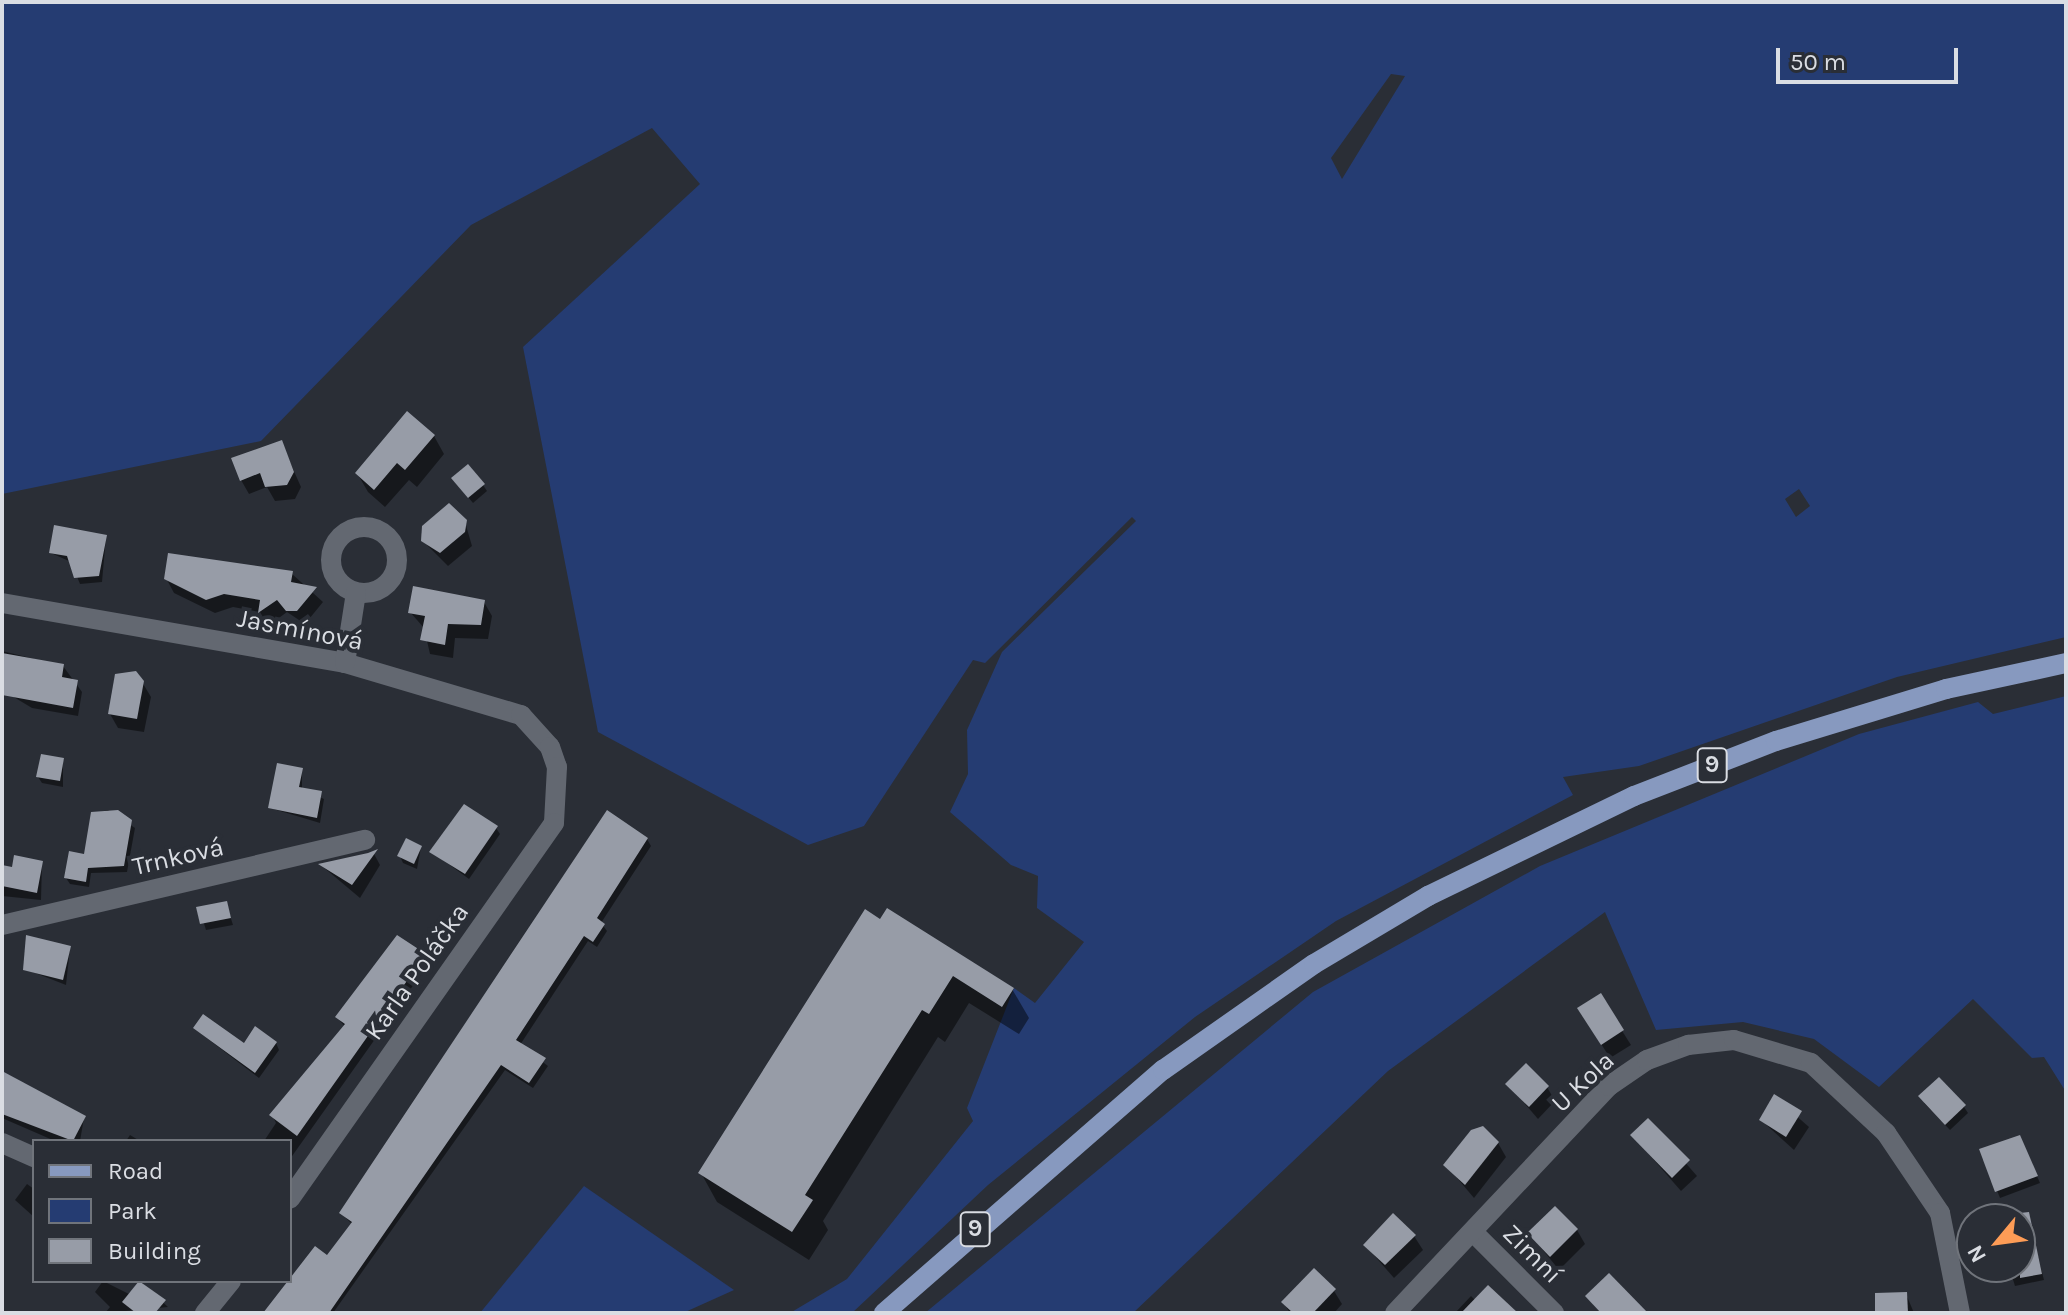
<!DOCTYPE html>
<html>
<head>
<meta charset="utf-8">
<style>
  body { margin:0 }
  #map { position:relative; width:2068px; height:1315px; overflow:hidden; background:#2a2e36; font-family:Karla,sans-serif }
  div>[style] { position:absolute }
  .green>* { inset:0; background:#253c72 }
  .shadow>* { inset:0; background:#0007 }
  .building>* { inset:0; background:#979ca7 }
  .minor>* { height:20px; margin:-10px; padding:0 10px; transform-origin:10px; border-radius:10px; background:#636871 }
  .minor>.ring { margin:-10px; padding:0; box-sizing:content-box; background:none; border:20px solid #636871; border-radius:50% }
  .primary>* { height:20px; margin:-10px; padding:0 10px; transform-origin:10px; border-radius:10px; background:#8799bf }
  span { translate:-50% -50%; white-space:nowrap; text-align:center; line-height:1.15; -webkit-text-stroke:8px #2a2e36; paint-order:stroke }
  .shield-label span { padding:2px 6px; background:#2a2e36; border:2px solid; border-radius:6px; -webkit-text-stroke-width:0 }
  .shield-label { font-size:24px; color:#dadde3; font-weight:700 }
  .street-label { font-size:26px; color:#dadde3 }
  .frame { position:absolute; inset:0; border:4px solid #dadde3; pointer-events:none }
  .legend { position:absolute; left:32px; top:1139px; width:260px; height:144px; box-sizing:border-box; background:#2a2e36; border:2px solid #70747b; margin:0; padding:10px 14px; list-style:none; font-size:24px; color:#dadde3 }
  .legend li { display:flex; align-items:center; gap:16px; height:40px }
  .legend b { width:40px; border:2px solid #70747b }
  .north { position:absolute; left:1956px; top:1203px; width:80px; height:80px; box-sizing:border-box; background:#2a2e36; border:2px solid #70747b; border-radius:50%; rotate:241deg; font-size:22px; font-weight:700; line-height:32px; text-align:center; color:#dadde3 }
  .north::after { content:''; display:block; margin:auto; width:28px; height:36px; background:#fd9c56; clip-path:polygon(50% 0,100% 100%,50% 72%,0 100%) }
  .scale { position:absolute; left:1776px; top:48px; width:182px; height:36px; box-sizing:border-box; border:4px solid #dadde3; border-top:0; padding-left:10px; font-size:24px; line-height:28px; white-space:nowrap; color:#dadde3; -webkit-text-stroke:6px #2a2e36; paint-order:stroke }
</style>
</head>
<body>
<div id="map">
  <div class="green">
    <i style="clip-path:polygon(evenodd,2px 2px,2066px 2px,2066px 637px,1897px 677px,1639px 766px,1563px 777px,1573px 795px,1336px 921px,1195px 1017px,988px 1185px,852px 1313px,790px 1313px,847px 1279px,973px 1121px,967px 1108px,1014px 988px,1035px 1003px,1084px 942px,1037px 908px,1038px 876px,1011px 865px,950px 812px,968px 774px,967px 730px,1002px 652px,1136px 521px,1132px 517px,985px 663px,973px 660px,864px 826px,808px 845px,598px 732px,523px 347px,700px 184px,652px 128px,471px 225px,261px 441px,2px 494px,2px 2px,1391px 74px,1405px 76px,1342px 179px,1331px 158px,1391px 74px,2px 2px,1799px 489px,1810px 506px,1796px 517px,1785px 499px,1799px 489px)"></i>
    <i style="clip-path:polygon(2066px 696px,2066px 1092px,2044px 1057px,2032px 1058px,1973px 999px,1879px 1087px,1814px 1039px,1743px 1022px,1656px 1030px,1605px 912px,1388px 1071px,1133px 1313px,925px 1313px,1313px 992px,1540px 866px,1859px 734px,1978px 702px,1993px 714px)"></i>
    <i style="clip-path:polygon(584px 1186px,734px 1290px,683px 1313px,480px 1313px)"></i>
  </div>
  <div class="shadow">
    <i style="clip-path:polygon(434px 436px,444px 454px,417px 487px,409px 480px,385px 507px,368px 492px,357px 473px)"></i>
    <i style="clip-path:polygon(281px 442px,301px 487px,295px 499px,275px 501px,267px 487px,249px 494px,241px 480px)"></i>
    <i style="clip-path:polygon(458px 485px,483px 485px,487px 491px,473px 503px)"></i>
    <i style="clip-path:polygon(465px 522px,472px 546px,448px 566px,423px 541px)"></i>
    <i style="clip-path:polygon(106px 537px,102px 582px,80px 584px,71px 562px,51px 553px)"></i>
    <i style="clip-path:polygon(291px 573px,323px 602px,305px 624px,287px 612px,268px 626px,260px 612px,233px 607px,215px 613px,174px 593px,166px 578px)"></i>
    <i style="clip-path:polygon(484px 602px,492px 616px,488px 639px,455px 638px,453px 658px,430px 654px,424px 628px,410px 612px)"></i>
    <i style="clip-path:polygon(2px 651px,63px 666px,82px 692px,78px 716px,32px 708px,2px 690px)"></i>
    <i style="clip-path:polygon(142px 682px,151px 697px,144px 732px,118px 728px,110px 714px)"></i>
    <i style="clip-path:polygon(63px 760px,63px 787px,42px 783px,38px 777px)"></i>
    <i style="clip-path:polygon(302px 770px,302px 789px,324px 799px,320px 823px,270px 808px)"></i>
    <i style="clip-path:polygon(108px 810px,135px 828px,127px 872px,91px 873px,89px 887px,70px 884px,66px 878px,85px 856px,93px 814px)"></i>
    <i style="clip-path:polygon(496px 828px,500px 834px,469px 879px,432px 852px)"></i>
    <i style="clip-path:polygon(647px 839px,651px 846px,601px 923px,607px 931px,597px 947px,588px 941px,520px 1045px,548px 1066px,533px 1088px,505px 1070px,333px 1313px,265px 1313px,327px 1258px,353px 1225px,341px 1213px)"></i>
    <i style="clip-path:polygon(421px 847px,417px 869px,403px 863px,400px 856px)"></i>
    <i style="clip-path:polygon(373px 852px,380px 865px,360px 898px,322px 866px)"></i>
    <i style="clip-path:polygon(42px 863px,41px 900px,2px 896px,2px 872px)"></i>
    <i style="clip-path:polygon(226px 903px,233px 925px,206px 930px,199px 908px)"></i>
    <i style="clip-path:polygon(866px 912px,1012px 989px,1029px 1018px,1019px 1034px,969px 1003px,945px 1042px,938px 1037px,823px 1221px,828px 1230px,809px 1260px,717px 1202px,701px 1173px)"></i>
    <i style="clip-path:polygon(70px 948px,66px 985px,25px 969px)"></i>
    <i style="clip-path:polygon(424px 956px,429px 963px,290px 1159px,290px 1141px,264px 1141px,276px 1123px,272px 1115px,345px 1027px,337px 1017px)"></i>
    <i style="clip-path:polygon(1600px 996px,1631px 1045px,1610px 1058px,1588px 1023px)"></i>
    <i style="clip-path:polygon(195px 1029px,244px 1045px,276px 1043px,279px 1050px,259px 1078px)"></i>
    <i style="clip-path:polygon(2px 1073px,84px 1118px,80px 1141px,55px 1141px,2px 1118px)"></i>
    <i style="clip-path:polygon(1508px 1084px,1547px 1087px,1555px 1101px,1538px 1119px)"></i>
    <i style="clip-path:polygon(1775px 1097px,1809px 1127px,1794px 1150px,1761px 1120px)"></i>
    <i style="clip-path:polygon(1924px 1103px,1964px 1107px,1968px 1113px,1950px 1130px)"></i>
    <i style="clip-path:polygon(1648px 1120px,1697px 1176px,1681px 1191px,1633px 1136px)"></i>
    <i style="clip-path:polygon(130px 1135px,140px 1141px,126px 1141px)"></i>
    <i style="clip-path:polygon(1498px 1143px,1506px 1157px,1474px 1198px,1446px 1165px)"></i>
    <i style="clip-path:polygon(2023px 1144px,2040px 1183px,2000px 1198px,1981px 1150px)"></i>
    <i style="clip-path:polygon(27px 1184px,34px 1189px,34px 1217px,15px 1200px)"></i>
    <i style="clip-path:polygon(2029px 1220px,2044px 1280px,2015px 1286px,2009px 1267px,2020px 1267px,2020px 1222px)"></i>
    <i style="clip-path:polygon(1577px 1230px,1585px 1244px,1559px 1270px,1530px 1234px)"></i>
    <i style="clip-path:polygon(1414px 1236px,1423px 1250px,1394px 1278px,1365px 1245px)"></i>
    <i style="clip-path:polygon(103px 1281px,131px 1295px,141px 1282px,168px 1307px,105px 1313px,110px 1307px,95px 1292px)"></i>
    <i style="clip-path:polygon(1334px 1291px,1342px 1304px,1334px 1313px,1290px 1313px,1283px 1302px)"></i>
    <i style="clip-path:polygon(1906px 1294px,1914px 1313px,1877px 1313px)"></i>
    <i style="clip-path:polygon(1471px 1296px,1476px 1301px,1514px 1313px,1455px 1313px)"></i>
  </div>
  <div class="building">
    <i style="clip-path:polygon(407px 411px,435px 435px,405px 470px,397px 463px,374px 490px,355px 473px)"></i>
    <i style="clip-path:polygon(282px 440px,294px 472px,287px 485px,265px 487px,260px 473px,240px 481px,231px 458px)"></i>
    <i style="clip-path:polygon(468px 464px,485px 484px,468px 498px,451px 478px)"></i>
    <i style="clip-path:polygon(449px 503px,467px 520px,465px 532px,440px 553px,421px 541px,422px 526px)"></i>
    <i style="clip-path:polygon(54px 525px,107px 535px,99px 576px,74px 578px,67px 556px,49px 553px)"></i>
    <i style="clip-path:polygon(168px 553px,293px 571px,291px 582px,317px 587px,297px 611px,286px 611px,277px 600px,258px 613px,260px 600px,224px 594px,206px 600px,164px 579px)"></i>
    <i style="clip-path:polygon(413px 586px,485px 600px,481px 625px,448px 624px,445px 645px,420px 640px,425px 616px,408px 613px)"></i>
    <i style="clip-path:polygon(2px 653px,64px 664px,62px 677px,78px 680px,73px 708px,2px 695px)"></i>
    <i style="clip-path:polygon(136px 671px,144px 681px,137px 719px,108px 714px,115px 674px)"></i>
    <i style="clip-path:polygon(41px 754px,64px 758px,60px 781px,36px 777px)"></i>
    <i style="clip-path:polygon(277px 763px,303px 768px,299px 787px,322px 791px,317px 818px,268px 808px)"></i>
    <i style="clip-path:polygon(464px 804px,498px 826px,465px 874px,429px 852px)"></i>
    <i style="clip-path:polygon(118px 810px,132px 820px,124px 866px,88px 868px,86px 882px,64px 878px,69px 851px,84px 854px,91px 812px)"></i>
    <i style="clip-path:polygon(607px 810px,648px 838px,597px 918px,605px 924px,593px 942px,584px 936px,516px 1040px,546px 1058px,529px 1083px,501px 1065px,329px 1313px,263px 1313px,315px 1246px,327px 1255px,352px 1222px,339px 1213px)"></i>
    <i style="clip-path:polygon(406px 838px,422px 846px,414px 864px,397px 856px)"></i>
    <i style="clip-path:polygon(378px 849px,352px 885px,318px 864px,368px 853px)"></i>
    <i style="clip-path:polygon(14px 855px,43px 861px,37px 893px,2px 886px,2px 865px,12px 867px)"></i>
    <i style="clip-path:polygon(227px 901px,231px 918px,200px 924px,196px 907px)"></i>
    <i style="clip-path:polygon(887px 908px,1014px 988px,1002px 1007px,953px 976px,929px 1014px,922px 1010px,805px 1195px,813px 1200px,792px 1232px,698px 1173px,865px 909px,880px 919px)"></i>
    <i style="clip-path:polygon(26px 935px,71px 946px,63px 980px,23px 970px)"></i>
    <i style="clip-path:polygon(397px 935px,426px 954px,297px 1136px,269px 1115px,345px 1024px,335px 1017px)"></i>
    <i style="clip-path:polygon(1601px 993px,1624px 1030px,1601px 1045px,1577px 1008px)"></i>
    <i style="clip-path:polygon(203px 1014px,244px 1043px,255px 1026px,277px 1042px,255px 1073px,193px 1028px)"></i>
    <i style="clip-path:polygon(1526px 1063px,1549px 1086px,1529px 1107px,1505px 1084px)"></i>
    <i style="clip-path:polygon(2px 1071px,86px 1116px,73px 1141px,2px 1114px)"></i>
    <i style="clip-path:polygon(1939px 1077px,1966px 1105px,1945px 1125px,1918px 1096px)"></i>
    <i style="clip-path:polygon(1774px 1094px,1802px 1111px,1786px 1137px,1759px 1120px)"></i>
    <i style="clip-path:polygon(1648px 1118px,1690px 1160px,1672px 1178px,1630px 1135px)"></i>
    <i style="clip-path:polygon(1483px 1126px,1499px 1142px,1465px 1185px,1443px 1165px,1471px 1130px)"></i>
    <i style="clip-path:polygon(2020px 1135px,2038px 1176px,1995px 1192px,1979px 1149px)"></i>
    <i style="clip-path:polygon(1555px 1206px,1578px 1229px,1550px 1257px,1527px 1233px)"></i>
    <i style="clip-path:polygon(2029px 1212px,2042px 1274px,2020px 1278px,2020px 1213px)"></i>
    <i style="clip-path:polygon(1393px 1213px,1416px 1235px,1385px 1265px,1363px 1245px)"></i>
    <i style="clip-path:polygon(1314px 1268px,1336px 1289px,1313px 1313px,1293px 1313px,1281px 1302px)"></i>
    <i style="clip-path:polygon(1609px 1273px,1648px 1313px,1601px 1313px,1585px 1296px)"></i>
    <i style="clip-path:polygon(139px 1281px,166px 1300px,155px 1313px,136px 1313px,122px 1302px)"></i>
    <i style="clip-path:polygon(1488px 1285px,1518px 1313px,1461px 1313px)"></i>
    <i style="clip-path:polygon(1907px 1292px,1908px 1313px,1875px 1313px,1875px 1293px)"></i>
  </div>
  <div class="minor">
    <i class="ring" style="left:331px;top:527px;width:46px;height:46px"></i>
    <i style="left:2px;top:603px;width:348px;rotate:9.9deg"></i>
    <i style="left:345px;top:663px;width:184px;rotate:16.5deg"></i>
    <i style="left:521px;top:715px;width:43px;rotate:47.8deg"></i>
    <i style="left:550px;top:747px;width:21px;rotate:71deg"></i>
    <i style="left:557px;top:767px;width:56px;rotate:93.1deg"></i>
    <i style="left:554px;top:823px;width:459px;rotate:125.1deg"></i>
    <i style="left:345px;top:663px;width:71px;rotate:-81.1deg"></i>
    <i style="left:2px;top:925px;width:373px;rotate:-13.2deg"></i>
    <i style="left:2px;top:1143px;width:35px;rotate:24deg"></i>
    <i style="left:1473px;top:1232px;width:115px;rotate:45deg"></i>
    <i style="left:205px;top:1313px;width:41px;rotate:-50.9deg"></i>
    <i style="left:1395px;top:1313px;width:312px;rotate:-46.7deg"></i>
    <i style="left:1609px;top:1086px;width:46px;rotate:-34.4deg"></i>
    <i style="left:1647px;top:1060px;width:44px;rotate:-20.1deg"></i>
    <i style="left:1688px;top:1045px;width:46px;rotate:-6.2deg"></i>
    <i style="left:1734px;top:1040px;width:80px;rotate:16.6deg"></i>
    <i style="left:1811px;top:1063px;width:103px;rotate:43deg"></i>
    <i style="left:1886px;top:1133px;width:97px;rotate:56deg"></i>
    <i style="left:1940px;top:1213px;width:102px;rotate:78.7deg"></i>
  </div>
  <div class="primary">
    <i style="left:884px;top:1313px;width:370px;rotate:-41.1deg"></i>
    <i style="left:1163px;top:1070px;width:184px;rotate:-35.1deg"></i>
    <i style="left:1314px;top:964px;width:133px;rotate:-30.8deg"></i>
    <i style="left:1428px;top:896px;width:229px;rotate:-25.9deg"></i>
    <i style="left:1634px;top:796px;width:152px;rotate:-21.2deg"></i>
    <i style="left:1776px;top:741px;width:178px;rotate:-17deg"></i>
    <i style="left:1946px;top:689px;width:123px;rotate:-12.2deg"></i>
  </div>
  <div class="shield-label">
    <span style="left:1712px;top:765px">9</span>
    <span style="left:975px;top:1229px">9</span>
  </div>
  <div class="street-label">
    <span style="left:300px;top:630px;rotate:11deg">Jasmínová</span>
    <span style="left:178px;top:857px;rotate:-13deg">Trnková</span>
    <span style="left:417px;top:972px;rotate:-55deg">Karla Poláčka</span>
    <span style="left:1583px;top:1082px;rotate:-43deg">U Kola</span>
    <span style="left:1532px;top:1254px;rotate:45deg">Zimní</span>
  </div>
  <div class="frame"></div>
  <ul class="legend">
  <li><b style="height:10px;background:#8799bf"></b>Road</li>
  <li><b style="height:22px;background:#253c72"></b>Park</li>
  <li><b style="height:22px;background:#979ca7"></b>Building</li>
  </ul>
  <div class="north">N</div>
  <div class="scale">50 m</div>
</div>
</body>
</html>
